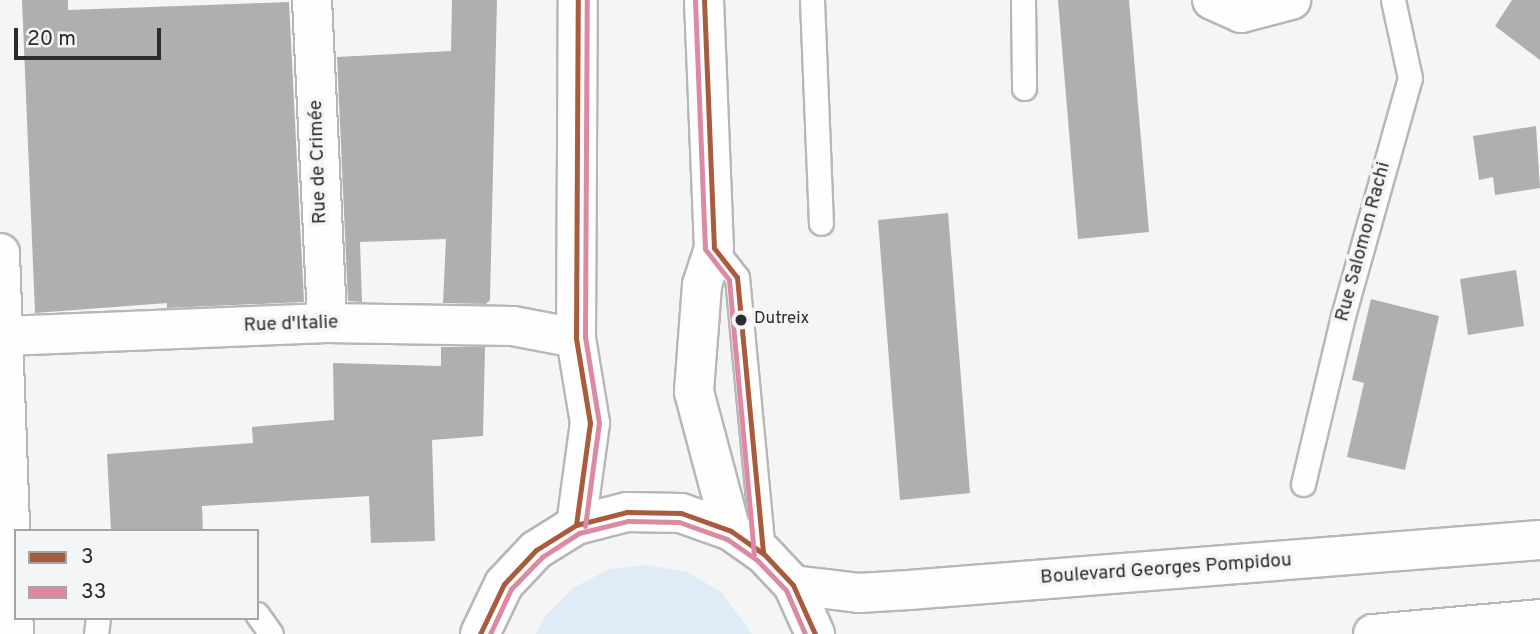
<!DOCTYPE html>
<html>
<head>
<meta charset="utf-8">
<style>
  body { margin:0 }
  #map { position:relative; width:1540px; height:634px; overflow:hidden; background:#f5f5f6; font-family:Overpass,sans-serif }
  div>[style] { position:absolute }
  .green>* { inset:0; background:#e0ebf8 }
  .building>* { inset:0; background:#afafb0 }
  .roads { filter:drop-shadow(2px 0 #b7b7b8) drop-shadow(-2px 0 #b7b7b8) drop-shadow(0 2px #b7b7b8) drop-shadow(0 -2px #b7b7b8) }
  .lane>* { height:23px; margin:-11.5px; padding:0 11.5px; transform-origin:11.5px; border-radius:11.5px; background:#fefefe }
  .street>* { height:38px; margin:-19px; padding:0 19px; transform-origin:19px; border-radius:19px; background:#fefefe }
  .secondary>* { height:38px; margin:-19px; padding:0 19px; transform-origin:19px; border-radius:19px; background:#fefefe }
  .primary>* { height:38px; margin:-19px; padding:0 19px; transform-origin:19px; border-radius:19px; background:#fefefe }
  .bus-1>* { height:5px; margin:-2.5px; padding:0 2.5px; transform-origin:2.5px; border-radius:2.5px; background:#a95b3e }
  .bus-2>* { height:5px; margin:-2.5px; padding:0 2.5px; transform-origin:2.5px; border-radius:2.5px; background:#dc8aa1 }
  .dots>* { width:19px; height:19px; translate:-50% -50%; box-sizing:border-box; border:4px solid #f4f5f7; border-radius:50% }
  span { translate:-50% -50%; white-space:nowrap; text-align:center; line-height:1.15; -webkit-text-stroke:7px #f4f5f7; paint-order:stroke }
  .bus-label { font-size:17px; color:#2c2c2d }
  .left { translate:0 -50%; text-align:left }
  .street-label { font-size:19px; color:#2c2c2d }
  .legend { position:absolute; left:14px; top:529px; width:245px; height:91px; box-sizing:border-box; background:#f4f5f7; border:2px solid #a4a5a6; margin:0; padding:9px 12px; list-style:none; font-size:21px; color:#2c2c2d }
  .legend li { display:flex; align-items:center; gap:14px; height:35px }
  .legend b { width:35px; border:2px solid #a4a5a6 }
  .scale { position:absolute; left:14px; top:28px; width:147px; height:32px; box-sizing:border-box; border:4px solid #2c2c2d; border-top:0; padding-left:9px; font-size:21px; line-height:24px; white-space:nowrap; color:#2c2c2d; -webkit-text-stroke:5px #f4f5f7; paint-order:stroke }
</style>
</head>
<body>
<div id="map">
  <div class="green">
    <i style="clip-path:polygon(648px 565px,687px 572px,721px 592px,752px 634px,536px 634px,545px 616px,573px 588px,609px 569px)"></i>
  </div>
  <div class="building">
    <i style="clip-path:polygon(22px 0,68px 0,68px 10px,289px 2px,304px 302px,167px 308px,167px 303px,35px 313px)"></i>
    <i style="clip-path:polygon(452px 0,497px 0,490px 300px,486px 304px,443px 303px,446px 239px,360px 242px,362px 302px,348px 301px,337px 57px,451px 51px)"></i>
    <i style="clip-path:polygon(1058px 0,1129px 0,1149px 232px,1078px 239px)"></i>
    <i style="clip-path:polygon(1512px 0,1540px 0,1540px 60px,1495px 26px)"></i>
    <i style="clip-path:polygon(1536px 126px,1540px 188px,1495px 195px,1493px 177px,1479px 180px,1473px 136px)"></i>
    <i style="clip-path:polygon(948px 213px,970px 493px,900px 500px,878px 220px)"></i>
    <i style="clip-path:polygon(1516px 270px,1524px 326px,1468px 335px,1460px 279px)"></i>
    <i style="clip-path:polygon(1371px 299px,1439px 316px,1405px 470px,1347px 457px,1364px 383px,1352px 380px)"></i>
    <i style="clip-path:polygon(441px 347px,485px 347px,483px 436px,432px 440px,435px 541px,371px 543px,369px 496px,202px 506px,203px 531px,111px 531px,107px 454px,253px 443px,252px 427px,334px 420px,333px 363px,441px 366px)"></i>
  </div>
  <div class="roads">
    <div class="lane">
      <i style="left:812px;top:0;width:223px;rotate:87.7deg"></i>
      <i style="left:1023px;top:0;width:88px;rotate:89.3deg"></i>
      <i style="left:714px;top:248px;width:37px;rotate:52deg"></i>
      <i style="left:737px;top:277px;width:277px;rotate:84.6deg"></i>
      <i style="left:1303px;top:484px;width:173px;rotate:-76.6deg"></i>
      <i style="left:1343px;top:316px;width:247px;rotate:-74.3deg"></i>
      <i style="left:1410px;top:78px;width:80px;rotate:-102.3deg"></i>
      <i style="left:257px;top:614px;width:24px;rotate:55deg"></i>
      <i style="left:96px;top:634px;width:16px;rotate:-83deg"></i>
    </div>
    <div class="street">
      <i style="left:312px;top:0;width:323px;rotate:87.3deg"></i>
      <i style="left:1212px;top:0;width:32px;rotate:24deg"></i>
      <i style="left:1241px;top:13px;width:52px;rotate:-14.6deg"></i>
      <i style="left:0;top:253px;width:381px;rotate:87.9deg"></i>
      <i style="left:5px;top:336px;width:322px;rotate:-2.3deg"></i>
      <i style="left:327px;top:323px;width:186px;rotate:0.9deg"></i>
      <i style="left:513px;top:326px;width:64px;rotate:10.8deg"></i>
    </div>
    <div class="secondary">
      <i style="left:704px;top:0;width:248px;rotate:87.7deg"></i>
      <i style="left:714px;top:248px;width:39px;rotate:108deg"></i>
      <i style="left:702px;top:285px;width:107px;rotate:94.3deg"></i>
      <i style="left:694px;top:392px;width:144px;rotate:75.1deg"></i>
      <i style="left:576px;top:525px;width:103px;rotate:-82.2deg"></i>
      <i style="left:590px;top:423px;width:86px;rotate:-99.4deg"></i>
      <i style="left:576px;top:338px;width:338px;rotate:-89.7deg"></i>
    </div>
    <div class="primary">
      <i style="left:793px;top:585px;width:66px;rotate:6.9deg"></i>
      <i style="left:859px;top:593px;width:50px;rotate:-3.4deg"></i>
      <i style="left:909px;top:590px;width:633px;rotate:-4.53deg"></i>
      <i style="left:480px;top:634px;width:55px;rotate:-64.4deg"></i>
      <i style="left:504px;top:584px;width:47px;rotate:-46.7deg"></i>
      <i style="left:536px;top:550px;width:47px;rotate:-32deg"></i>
      <i style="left:576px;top:525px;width:53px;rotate:-14.3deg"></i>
      <i style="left:627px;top:512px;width:54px;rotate:1.1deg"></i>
      <i style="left:681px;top:513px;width:53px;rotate:19.8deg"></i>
      <i style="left:731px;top:531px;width:39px;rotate:35deg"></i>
      <i style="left:763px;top:553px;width:44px;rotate:46.8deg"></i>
      <i style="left:793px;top:585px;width:54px;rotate:65.8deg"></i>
      <i style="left:1373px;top:634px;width:168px;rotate:-5.1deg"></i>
    </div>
  </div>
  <div class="bus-1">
    <i style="left:704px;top:0;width:248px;rotate:87.7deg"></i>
    <i style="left:714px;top:248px;width:37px;rotate:52deg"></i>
    <i style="left:737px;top:277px;width:277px;rotate:84.6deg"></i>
    <i style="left:576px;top:525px;width:103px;rotate:-82.2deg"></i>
    <i style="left:590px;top:423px;width:86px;rotate:-99.4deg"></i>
    <i style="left:576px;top:338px;width:338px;rotate:-89.7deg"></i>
    <i style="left:480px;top:634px;width:55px;rotate:-64.4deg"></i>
    <i style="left:504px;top:584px;width:47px;rotate:-46.7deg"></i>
    <i style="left:536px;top:550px;width:47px;rotate:-32deg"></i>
    <i style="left:576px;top:525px;width:53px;rotate:-14.3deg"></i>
    <i style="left:627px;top:512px;width:54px;rotate:1.1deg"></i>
    <i style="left:681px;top:513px;width:53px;rotate:19.8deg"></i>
    <i style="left:731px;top:531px;width:39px;rotate:35deg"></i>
    <i style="left:763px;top:553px;width:44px;rotate:46.8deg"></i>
    <i style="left:793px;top:585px;width:54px;rotate:65.8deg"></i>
  </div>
  <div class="bus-2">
    <i style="left:695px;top:0;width:249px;rotate:87.7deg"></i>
    <i style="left:705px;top:249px;width:39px;rotate:52deg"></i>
    <i style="left:729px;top:280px;width:275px;rotate:84.8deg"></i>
    <i style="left:585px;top:526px;width:104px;rotate:-82.3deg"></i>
    <i style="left:599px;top:423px;width:87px;rotate:-99.2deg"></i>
    <i style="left:585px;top:337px;width:337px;rotate:-89.7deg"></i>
    <i style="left:490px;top:634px;width:50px;rotate:-65deg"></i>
    <i style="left:511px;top:589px;width:45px;rotate:-45.9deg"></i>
    <i style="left:542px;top:557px;width:44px;rotate:-33deg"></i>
    <i style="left:579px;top:533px;width:50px;rotate:-13.8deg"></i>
    <i style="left:628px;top:521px;width:51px;rotate:1.1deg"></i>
    <i style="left:679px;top:522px;width:51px;rotate:19.5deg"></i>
    <i style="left:727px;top:539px;width:37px;rotate:35deg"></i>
    <i style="left:757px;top:560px;width:42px;rotate:46deg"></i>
    <i style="left:786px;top:590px;width:48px;rotate:66.6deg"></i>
  </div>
  <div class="dots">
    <i style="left:741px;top:320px;background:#2c2c2d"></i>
  </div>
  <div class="bus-label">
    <span class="left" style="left:754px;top:320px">Dutreix</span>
  </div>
  <div class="street-label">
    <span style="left:319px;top:162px;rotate:-92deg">Rue de Crimée</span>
    <span style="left:1364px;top:242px;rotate:-75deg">Rue Salomon Rachi</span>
    <span style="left:291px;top:325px;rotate:-2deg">Rue d'Italie</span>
    <span style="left:1166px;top:570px;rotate:-4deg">Boulevard Georges Pompidou</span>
  </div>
  <ul class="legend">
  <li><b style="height:9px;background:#a95b3e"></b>3</li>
  <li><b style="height:9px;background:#dc8aa1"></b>33</li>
  </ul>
  <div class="scale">20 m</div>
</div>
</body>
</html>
